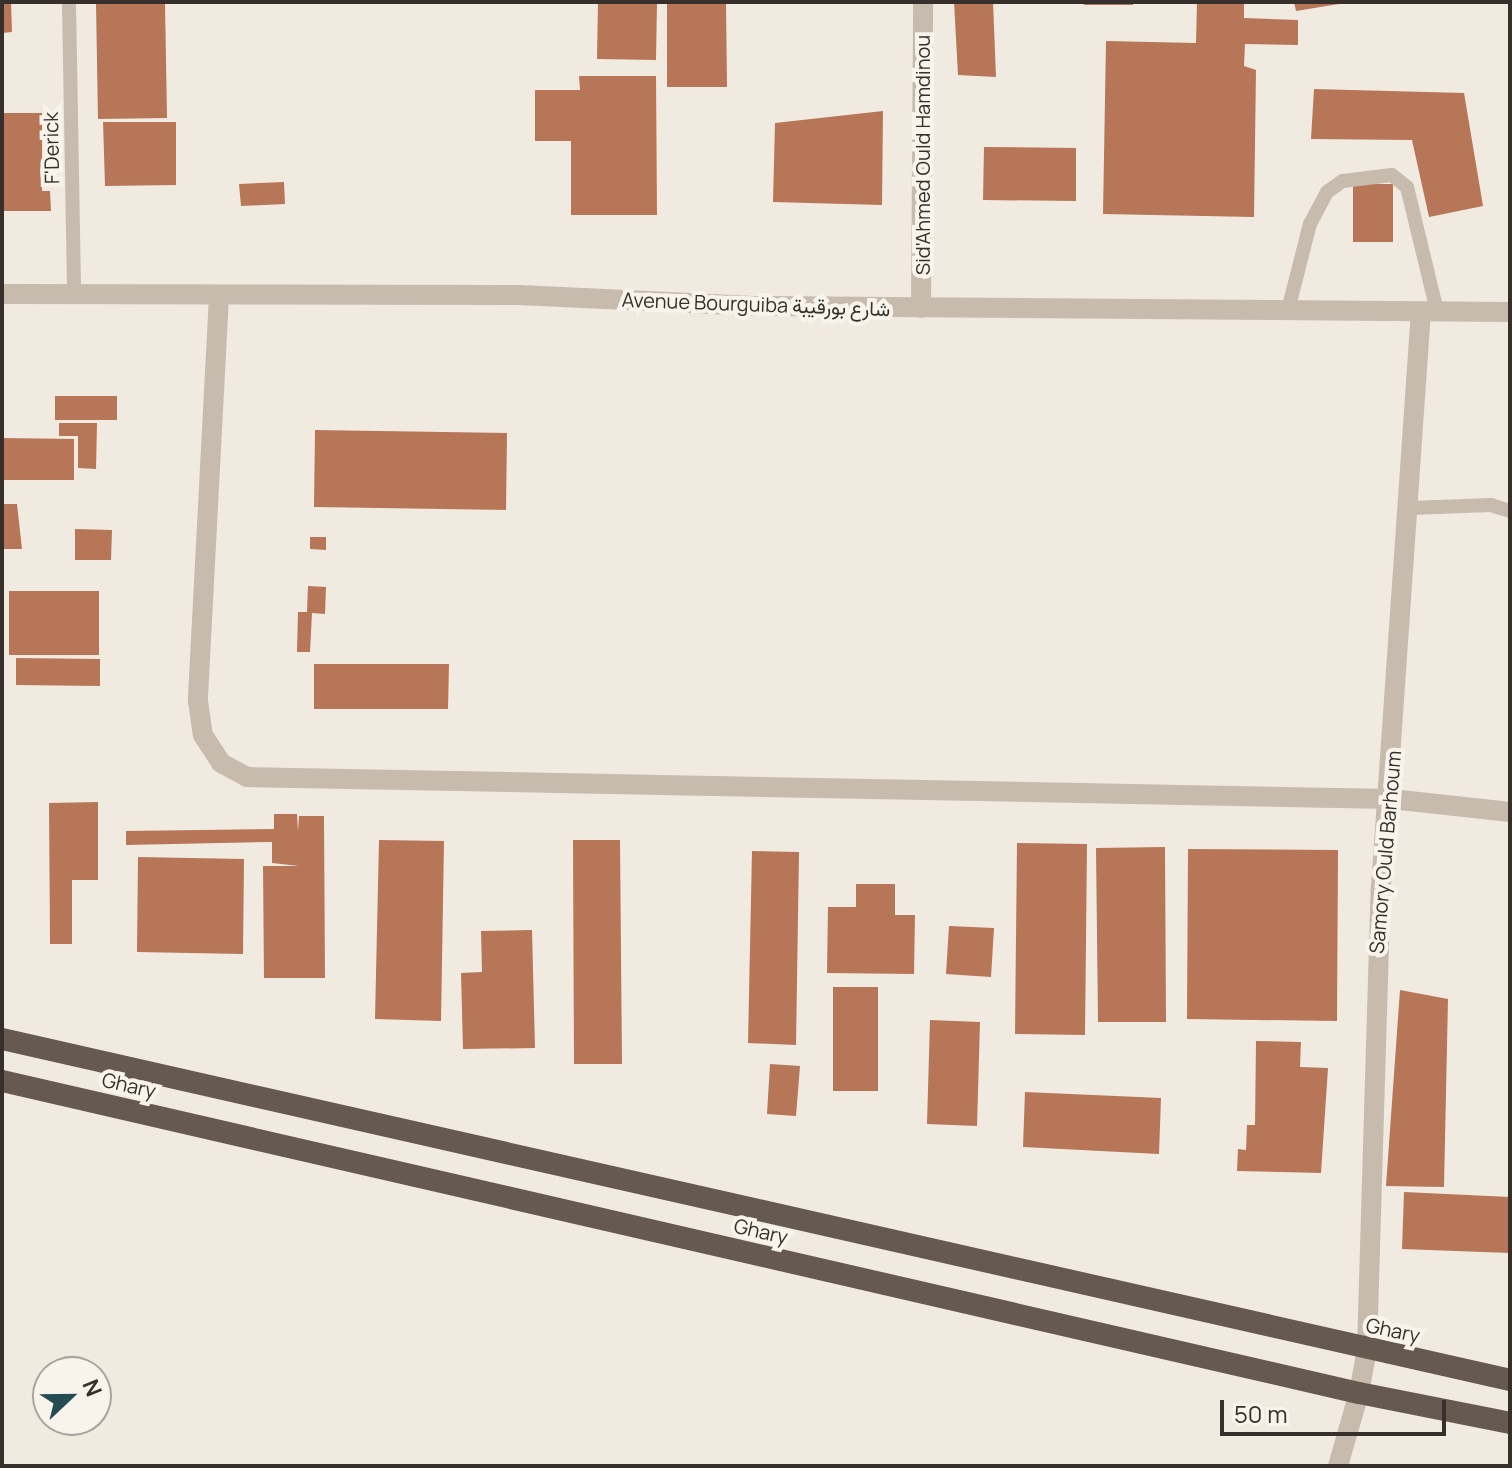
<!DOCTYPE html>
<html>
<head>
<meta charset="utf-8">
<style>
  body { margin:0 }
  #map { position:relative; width:1512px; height:1468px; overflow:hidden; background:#f0eae0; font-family:Manrope,Vazirmatn,sans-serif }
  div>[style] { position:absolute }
  .building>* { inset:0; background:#b77657 }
  .service>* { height:14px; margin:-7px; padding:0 7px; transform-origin:7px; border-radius:7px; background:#c7bbad }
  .minor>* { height:20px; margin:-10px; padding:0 10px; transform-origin:10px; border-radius:10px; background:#c7bbad }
  .tertiary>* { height:20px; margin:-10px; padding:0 10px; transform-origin:10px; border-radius:10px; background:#c7bbad }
  .trunk>* { height:22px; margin:-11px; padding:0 11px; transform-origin:11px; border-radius:11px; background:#665a50 }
  span { translate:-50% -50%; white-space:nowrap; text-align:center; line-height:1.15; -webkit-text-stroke:8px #f8f4ec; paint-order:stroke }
  .street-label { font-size:20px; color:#362f2b }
  .frame { position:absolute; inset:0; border:4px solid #362f2b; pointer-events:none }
  .north { position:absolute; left:32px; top:1356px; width:80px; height:80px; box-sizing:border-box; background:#f8f4ec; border:2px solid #aaa59f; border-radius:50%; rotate:68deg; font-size:22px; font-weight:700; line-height:32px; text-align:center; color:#362f2b }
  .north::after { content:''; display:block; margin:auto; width:28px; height:36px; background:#254c53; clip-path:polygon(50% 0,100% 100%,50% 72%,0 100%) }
  .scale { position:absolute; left:1220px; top:1400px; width:226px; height:36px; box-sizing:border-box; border:4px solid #362f2b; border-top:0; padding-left:10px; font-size:24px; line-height:28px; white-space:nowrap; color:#362f2b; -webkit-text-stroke:6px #f8f4ec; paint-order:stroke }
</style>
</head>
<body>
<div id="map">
  <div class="building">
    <i style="clip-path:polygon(2px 2px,11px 2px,12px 32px,2px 33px)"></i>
    <i style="clip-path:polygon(598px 2px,657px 2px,656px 60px,597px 59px)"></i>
    <i style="clip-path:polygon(667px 2px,726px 2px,727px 87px,667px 87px)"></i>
    <i style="clip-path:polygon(954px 2px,993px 2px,996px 77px,958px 75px)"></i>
    <i style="clip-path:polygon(1084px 2px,1133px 2px,1133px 5px,1084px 5px)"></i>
    <i style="clip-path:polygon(1197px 2px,1244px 2px,1244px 18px,1298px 20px,1298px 45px,1245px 44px,1244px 66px,1256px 70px,1254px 217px,1103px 214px,1106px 41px,1196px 43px)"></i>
    <i style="clip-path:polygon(1294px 2px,1339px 2px,1339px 4px,1296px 11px)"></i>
    <i style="clip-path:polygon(165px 3px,167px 118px,98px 119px,96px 4px)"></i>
    <i style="clip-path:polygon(579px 76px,656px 76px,657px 215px,571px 215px,571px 141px,535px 141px,535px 90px,580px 90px)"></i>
    <i style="clip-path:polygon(1314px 89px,1464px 93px,1483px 206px,1429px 217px,1412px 140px,1311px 139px)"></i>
    <i style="clip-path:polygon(883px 111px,882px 205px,773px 202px,775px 123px)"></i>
    <i style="clip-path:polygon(2px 113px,42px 113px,42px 191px,50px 191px,51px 211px,2px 211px)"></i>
    <i style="clip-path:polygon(103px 122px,176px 122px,176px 185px,105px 186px)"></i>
    <i style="clip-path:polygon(984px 147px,1076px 148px,1076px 201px,983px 200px)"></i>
    <i style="clip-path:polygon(284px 182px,285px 204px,241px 206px,239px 184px)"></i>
    <i style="clip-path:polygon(1353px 184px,1393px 184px,1393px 242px,1353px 242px)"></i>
    <i style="clip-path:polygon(55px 396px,117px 396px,117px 420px,55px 420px)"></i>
    <i style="clip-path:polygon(59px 423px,97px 423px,96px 469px,78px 468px,78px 436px,59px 436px)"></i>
    <i style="clip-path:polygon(315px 430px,507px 433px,506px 510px,314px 507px)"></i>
    <i style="clip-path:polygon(2px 438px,74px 439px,74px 480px,2px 480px)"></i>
    <i style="clip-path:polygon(2px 504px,17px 504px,22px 549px,2px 549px)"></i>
    <i style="clip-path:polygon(75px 529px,112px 530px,111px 560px,75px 560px)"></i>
    <i style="clip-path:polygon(310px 537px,326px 537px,326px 550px,310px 549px)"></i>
    <i style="clip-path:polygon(308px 586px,326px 587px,325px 614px,312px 613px,310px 652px,297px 652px,298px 612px,307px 612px)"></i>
    <i style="clip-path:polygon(9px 591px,99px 591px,99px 655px,9px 655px)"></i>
    <i style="clip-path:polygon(16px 658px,100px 659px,100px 686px,16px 685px)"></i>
    <i style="clip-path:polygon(314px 664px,449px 664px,448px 709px,314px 709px)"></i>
    <i style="clip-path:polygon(98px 802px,98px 880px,72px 880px,72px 944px,50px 944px,49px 803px)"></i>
    <i style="clip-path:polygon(274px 814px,297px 814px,298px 831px,299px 816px,324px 816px,325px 978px,264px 978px,263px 866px,299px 866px,272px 863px,272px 842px,126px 845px,126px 831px,274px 829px)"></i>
    <i style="clip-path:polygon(379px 840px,444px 841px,441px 1021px,375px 1019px)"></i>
    <i style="clip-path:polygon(573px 840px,620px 840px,622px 1064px,574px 1064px)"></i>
    <i style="clip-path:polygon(1017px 843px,1087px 844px,1085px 1035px,1015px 1034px)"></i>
    <i style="clip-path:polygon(1165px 847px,1166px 1022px,1098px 1022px,1096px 848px)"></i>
    <i style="clip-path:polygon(1188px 849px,1338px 850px,1337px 1021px,1187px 1019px)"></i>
    <i style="clip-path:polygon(752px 851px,799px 852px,796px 1045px,748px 1043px)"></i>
    <i style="clip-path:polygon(138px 857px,244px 859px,243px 954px,137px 952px)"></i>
    <i style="clip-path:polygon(856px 884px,895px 884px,895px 915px,915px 915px,914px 974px,827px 973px,828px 907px,856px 907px)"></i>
    <i style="clip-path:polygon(949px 926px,994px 928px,991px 977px,946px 974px)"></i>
    <i style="clip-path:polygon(532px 930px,535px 1048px,463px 1049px,461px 973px,482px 972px,481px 931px)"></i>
    <i style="clip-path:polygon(833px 987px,878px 987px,878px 1091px,833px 1091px)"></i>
    <i style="clip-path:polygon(1400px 990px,1448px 999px,1444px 1187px,1386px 1186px)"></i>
    <i style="clip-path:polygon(930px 1020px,980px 1022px,977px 1126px,927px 1124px)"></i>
    <i style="clip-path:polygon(1256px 1041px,1301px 1042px,1300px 1067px,1328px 1068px,1321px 1173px,1237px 1171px,1238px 1149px,1246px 1150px,1247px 1125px,1255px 1125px)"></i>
    <i style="clip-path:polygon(770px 1064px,800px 1066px,796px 1116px,767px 1114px)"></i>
    <i style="clip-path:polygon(1025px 1092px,1161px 1098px,1159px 1154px,1023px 1147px)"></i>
    <i style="clip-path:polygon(1404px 1192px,1510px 1197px,1510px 1253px,1402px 1249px)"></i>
  </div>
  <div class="service">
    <i style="left:69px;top:2px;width:292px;rotate:89deg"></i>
    <i style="left:1288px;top:310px;width:89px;rotate:-75.7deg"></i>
    <i style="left:1310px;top:224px;width:36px;rotate:-62deg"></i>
    <i style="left:1327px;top:192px;width:19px;rotate:-35deg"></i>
    <i style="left:1343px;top:181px;width:49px;rotate:-7deg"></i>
    <i style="left:1392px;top:175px;width:19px;rotate:39deg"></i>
    <i style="left:1407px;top:187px;width:128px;rotate:76.4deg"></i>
    <i style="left:1410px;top:508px;width:81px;rotate:-2.1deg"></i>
    <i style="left:1491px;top:505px;width:20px;rotate:18deg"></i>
  </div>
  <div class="minor">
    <i style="left:219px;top:296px;width:406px;rotate:93deg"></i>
    <i style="left:198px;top:701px;width:34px;rotate:82deg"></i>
    <i style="left:203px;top:735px;width:33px;rotate:57deg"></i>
    <i style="left:221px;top:763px;width:30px;rotate:28deg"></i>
    <i style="left:247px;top:777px;width:1144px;rotate:1.1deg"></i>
    <i style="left:1391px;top:799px;width:120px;rotate:6.2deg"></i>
    <i style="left:921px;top:308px;width:306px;rotate:-89.6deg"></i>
    <i style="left:1359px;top:1393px;width:45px;rotate:-79.7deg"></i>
    <i style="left:1367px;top:1349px;width:462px;rotate:-88.3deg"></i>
    <i style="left:1381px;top:887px;width:577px;rotate:-86.03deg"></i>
  </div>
  <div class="tertiary">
    <i style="left:2px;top:294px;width:517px;rotate:0.11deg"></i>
    <i style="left:519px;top:295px;width:230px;rotate:2.7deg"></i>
    <i style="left:749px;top:306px;width:761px;rotate:0.45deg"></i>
    <i style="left:1338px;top:1466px;width:76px;rotate:-74deg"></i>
  </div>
  <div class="trunk">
    <i style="left:2px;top:1039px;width:1546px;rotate:12.74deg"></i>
    <i style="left:2px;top:1081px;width:1392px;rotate:12.95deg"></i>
    <i style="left:1359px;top:1393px;width:154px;rotate:11.2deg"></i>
  </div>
  <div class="street-label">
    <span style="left:51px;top:148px;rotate:-91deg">F'Derick</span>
    <span style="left:922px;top:155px;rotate:-90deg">Sid'Ahmed Ould Hamdinou</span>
    <span style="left:756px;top:304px;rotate:2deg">Avenue Bourguiba شارع بورقيبة</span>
    <span style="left:1385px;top:852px;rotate:-85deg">Samory Ould Barhoum</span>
    <span style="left:129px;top:1085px;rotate:13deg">Ghary</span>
    <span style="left:761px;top:1231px;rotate:13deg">Ghary</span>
    <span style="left:1393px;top:1330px;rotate:12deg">Ghary</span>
  </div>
  <div class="frame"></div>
  <div class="north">N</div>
  <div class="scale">50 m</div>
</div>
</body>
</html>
